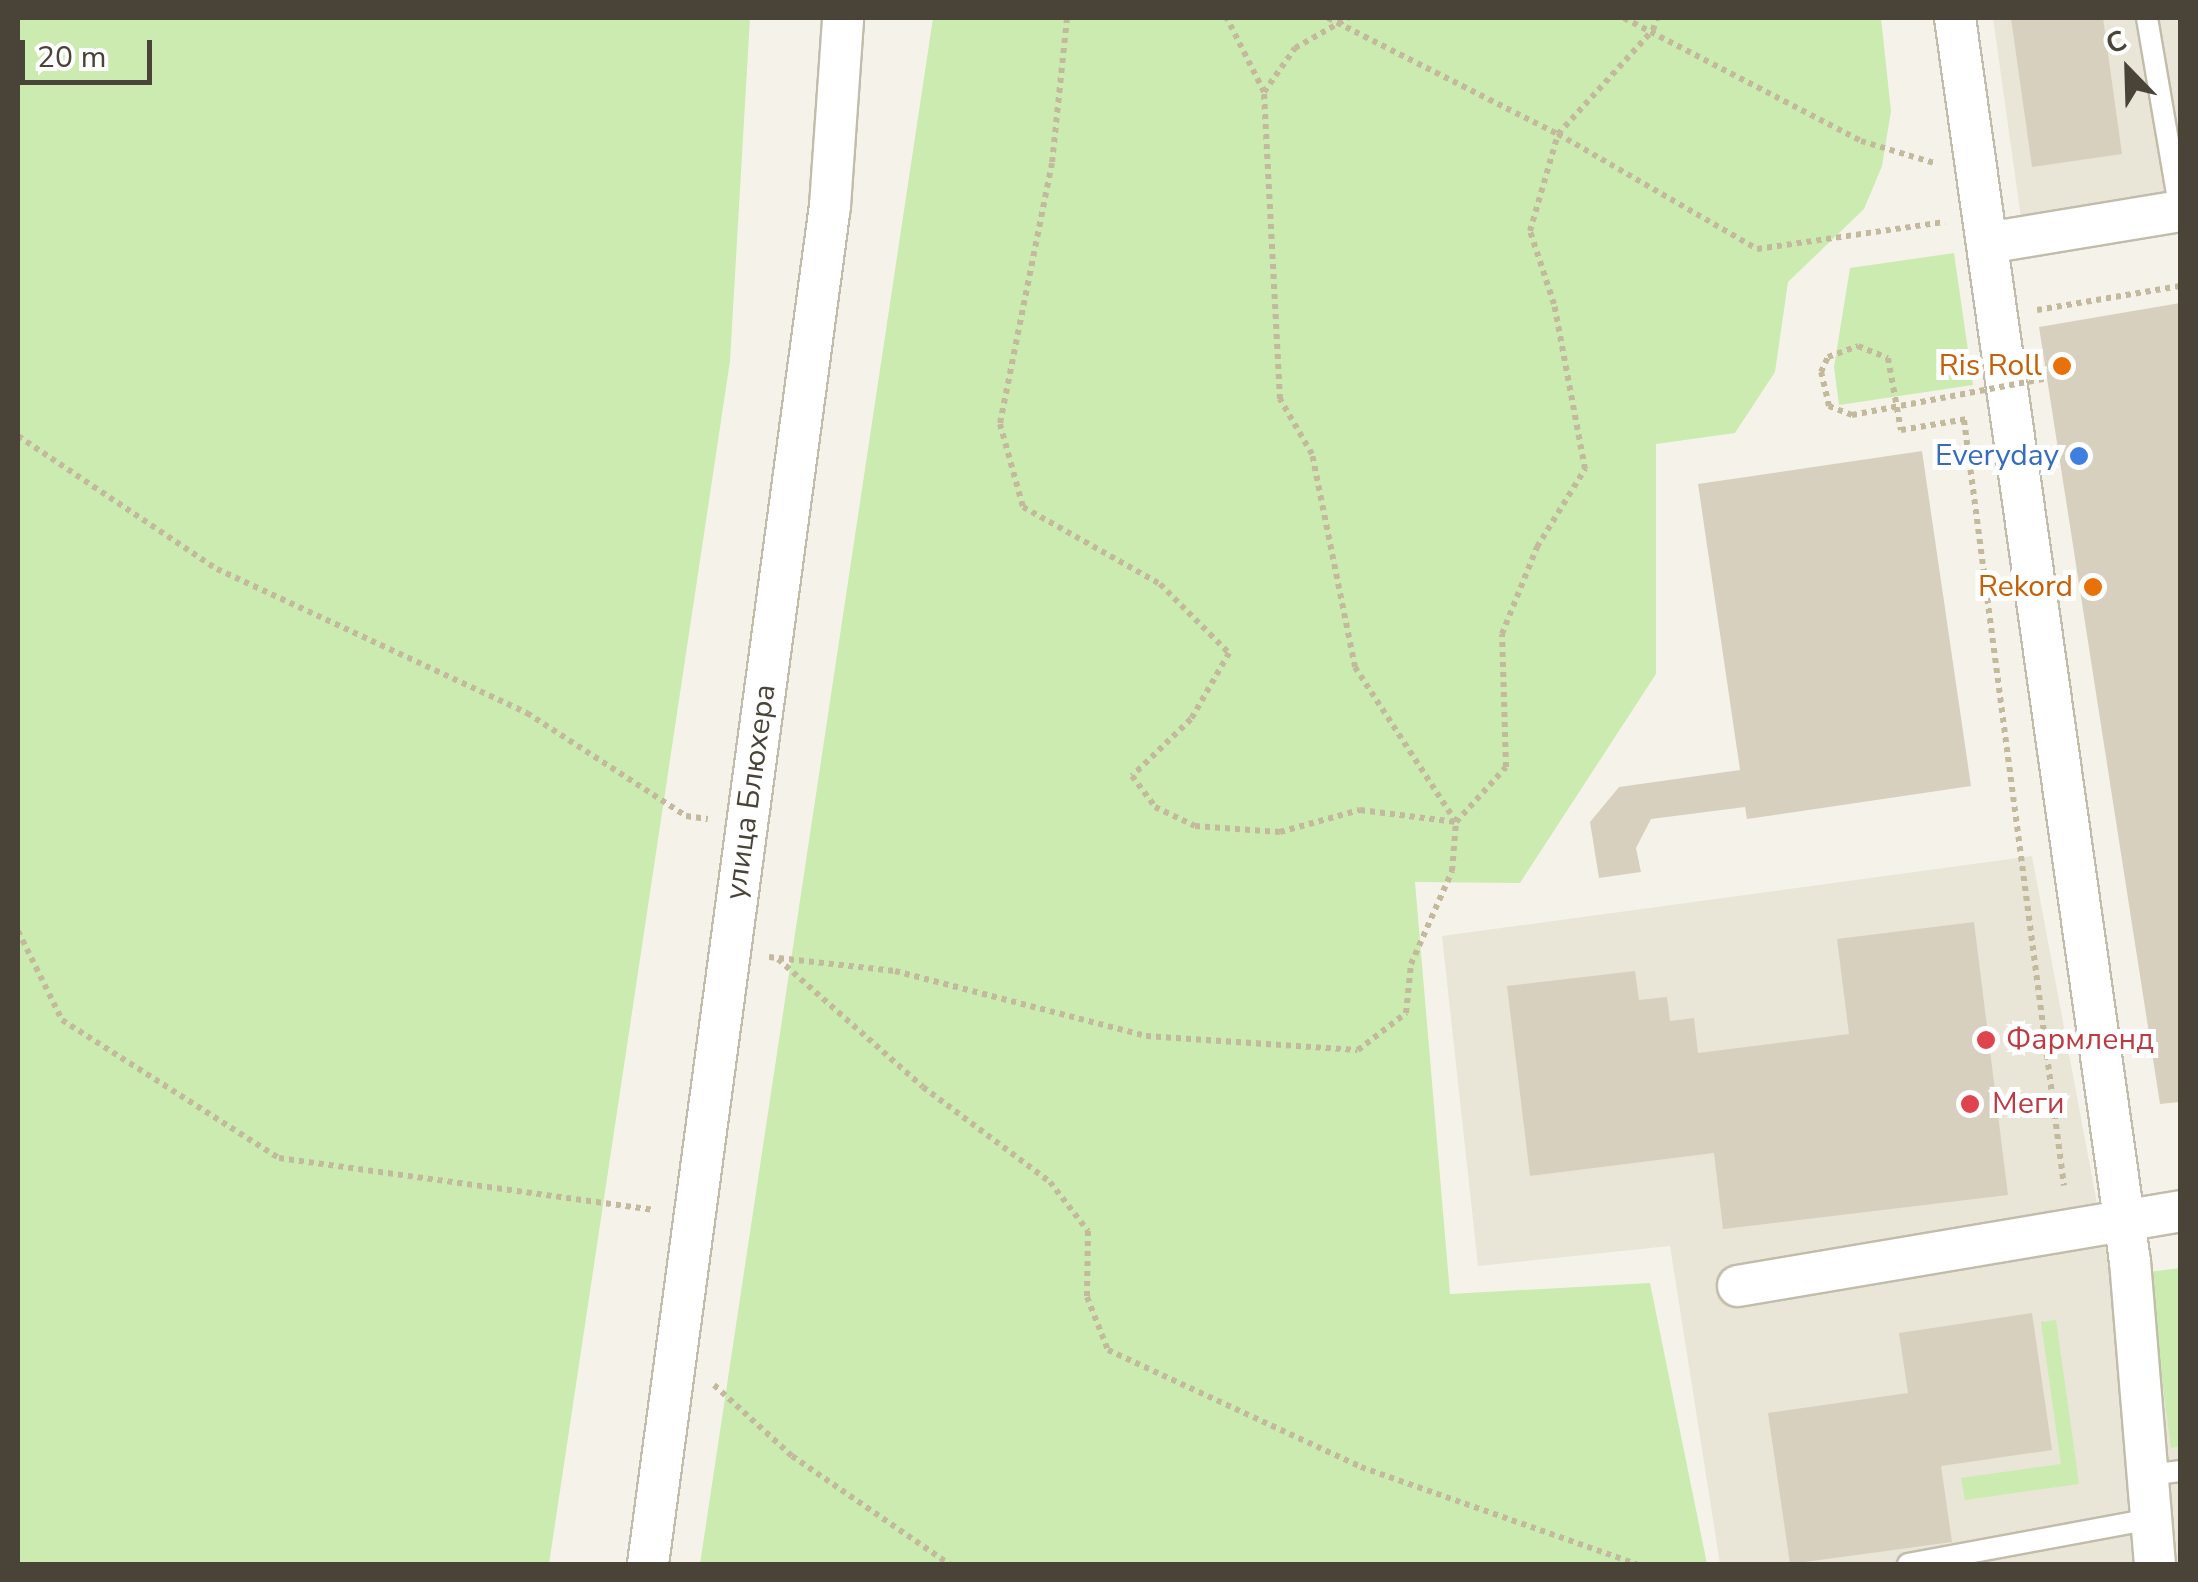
<!DOCTYPE html>
<html>
<head>
<meta charset="utf-8">
<style>
  body { margin:0 }
  #map { position:relative; width:2198px; height:1582px; overflow:hidden; background:#f5f3e9; font-family:"Nunito Sans",sans-serif }
  div>[style] { position:absolute }
  .residential>* { inset:0; background:#e9e5d7 }
  .green>* { inset:0; background:#cbebb1 }
  .building>* { inset:0; background:#d7d0be }
  .path>* { height:6px; margin-top:-3px; transform-origin:0; background:repeating-linear-gradient(90deg,#c3b99c 0 5px,transparent 0 10px) }
  .roads { filter:drop-shadow(2px 0 #c1bcab) drop-shadow(-2px 0 #c1bcab) drop-shadow(0 2px #c1bcab) drop-shadow(0 -2px #c1bcab) }
  .service>* { height:20px; margin:-10px; padding:0 10px; transform-origin:10px; border-radius:10px; background:#fff }
  .minor>* { height:40px; margin:-20px; padding:0 20px; transform-origin:20px; border-radius:20px; background:#fff }
  .path-bridge>* { height:6px; margin-top:-3px; transform-origin:0; background:repeating-linear-gradient(90deg,#c3b99c 0 5px,transparent 0 10px) }
  .dots>* { width:28px; height:28px; translate:-50% -50%; box-sizing:border-box; border:5px solid #fff; border-radius:50% }
  span { translate:-50% -50%; white-space:nowrap; text-align:center; line-height:1.15; -webkit-text-stroke:10px #fff; paint-order:stroke }
  .food-label { font-size:30px; color:#c56008 }
  .right { translate:-100% -50%; text-align:right }
  .shop-label { font-size:30px; color:#366cbe }
  .street-label { font-size:30px; color:#494437 }
  .health-label { font-size:30px; color:#be3a42 }
  .left { translate:0 -50%; text-align:left }
  .frame { position:absolute; inset:0; border:20px solid #494437; pointer-events:none }
  .north { position:absolute; left:2078px; top:20px; width:100px; height:100px; -webkit-text-stroke:8px #fff; paint-order:stroke; rotate:337deg; font-size:28px; font-weight:700; line-height:40px; text-align:center; color:#494437 }
  .north::after { content:''; display:block; margin:auto; width:35px; height:45px; background:#494437; clip-path:polygon(50% 0,100% 100%,50% 72%,0 100%) }
  .scale { position:absolute; left:20px; top:40px; width:132px; height:45px; box-sizing:border-box; border:5px solid #494437; border-top:0; padding-left:12px; font-size:30px; line-height:35px; white-space:nowrap; color:#494437; -webkit-text-stroke:8px #fff; paint-order:stroke }
</style>
</head>
<body>
<div id="map">
  <div class="residential">
    <i style="clip-path:polygon(1993px 18px,2180px 18px,2180px 192px,2021px 218px)"></i>
    <i style="clip-path:polygon(2032px 856px,2116px 1305px,2180px 1296px,2180px 1564px,1720px 1564px,1670px 1246px,1478px 1266px,1442px 936px)"></i>
  </div>
  <div class="green">
    <i style="clip-path:polygon(18px 18px,750px 18px,730px 361px,549px 1564px,18px 1564px)"></i>
    <i style="clip-path:polygon(933px 18px,1881px 18px,1891px 111px,1882px 166px,1864px 209px,1788px 282px,1775px 372px,1735px 433px,1656px 444px,1656px 674px,1520px 883px,1415px 882px,1450px 1294px,1650px 1283px,1707px 1564px,700px 1564px)"></i>
    <i style="clip-path:polygon(1954px 253px,1973px 385px,1839px 405px,1834px 367px,1850px 268px)"></i>
    <i style="clip-path:polygon(2180px 1268px,2180px 1446px,2171px 1448px,2148px 1272px)"></i>
    <i style="clip-path:polygon(2056px 1320px,2079px 1484px,1965px 1500px,1961px 1478px,2061px 1464px,2041px 1322px)"></i>
  </div>
  <div class="building">
    <i style="clip-path:polygon(2011px 18px,2103px 18px,2122px 154px,2032px 167px)"></i>
    <i style="clip-path:polygon(2180px 303px,2180px 1102px,2160px 1104px,2039px 327px)"></i>
    <i style="clip-path:polygon(1922px 451px,1971px 786px,1747px 819px,1745px 807px,1651px 819px,1636px 848px,1641px 872px,1599px 878px,1590px 822px,1619px 787px,1740px 770px,1698px 484px)"></i>
    <i style="clip-path:polygon(1974px 922px,2008px 1195px,1723px 1229px,1714px 1153px,1530px 1176px,1507px 986px,1635px 971px,1639px 1000px,1667px 997px,1670px 1021px,1694px 1018px,1698px 1053px,1849px 1034px,1837px 939px)"></i>
    <i style="clip-path:polygon(2032px 1313px,2052px 1450px,1941px 1466px,1952px 1542px,1790px 1564px,1768px 1413px,1908px 1393px,1899px 1333px)"></i>
  </div>
  <div class="path">
    <i style="left:1067px;top:18px;width:146px;rotate:95.9deg"></i>
    <i style="left:1052px;top:163px;width:266px;rotate:101.3deg"></i>
    <i style="left:1000px;top:424px;width:86px;rotate:74.5deg"></i>
    <i style="left:1023px;top:507px;width:157px;rotate:29.3deg"></i>
    <i style="left:1160px;top:584px;width:98px;rotate:45deg"></i>
    <i style="left:1229px;top:653px;width:76px;rotate:119.9deg"></i>
    <i style="left:1191px;top:719px;width:82px;rotate:136deg"></i>
    <i style="left:1132px;top:776px;width:39px;rotate:53deg"></i>
    <i style="left:1155px;top:807px;width:44px;rotate:25.4deg"></i>
    <i style="left:1195px;top:826px;width:85px;rotate:4deg"></i>
    <i style="left:1280px;top:832px;width:83px;rotate:-15.4deg"></i>
    <i style="left:1360px;top:810px;width:97px;rotate:7.1deg"></i>
    <i style="left:1456px;top:822px;width:74px;rotate:-47.7deg"></i>
    <i style="left:1506px;top:767px;width:133px;rotate:-91.7deg"></i>
    <i style="left:1502px;top:634px;width:94px;rotate:-68.1deg"></i>
    <i style="left:1537px;top:547px;width:92px;rotate:-58.4deg"></i>
    <i style="left:1585px;top:469px;width:168px;rotate:-100.6deg"></i>
    <i style="left:1554px;top:304px;width:77px;rotate:-108.2deg"></i>
    <i style="left:1530px;top:231px;width:101px;rotate:-73.9deg"></i>
    <i style="left:1558px;top:134px;width:141px;rotate:-47.6deg"></i>
    <i style="left:1653px;top:30px;width:13px;rotate:-72deg"></i>
    <i style="left:1328px;top:18px;width:258px;rotate:26.8deg"></i>
    <i style="left:1558px;top:134px;width:230px;rotate:30deg"></i>
    <i style="left:1757px;top:249px;width:190px;rotate:-8.2deg"></i>
    <i style="left:1624px;top:18px;width:267px;rotate:27.4deg"></i>
    <i style="left:1861px;top:141px;width:76px;rotate:16.8deg"></i>
    <i style="left:1264px;top:92px;width:54px;rotate:-54.8deg"></i>
    <i style="left:1295px;top:48px;width:61px;rotate:-29.5deg"></i>
    <i style="left:2037px;top:310px;width:145px;rotate:-9.5deg"></i>
    <i style="left:1852px;top:415px;width:25px;rotate:-159deg"></i>
    <i style="left:1829px;top:406px;width:35px;rotate:-103deg"></i>
    <i style="left:1821px;top:372px;width:17px;rotate:-65deg"></i>
    <i style="left:1828px;top:357px;width:32px;rotate:-20deg"></i>
    <i style="left:1858px;top:346px;width:32px;rotate:22deg"></i>
    <i style="left:1888px;top:358px;width:73px;rotate:79.8deg"></i>
    <i style="left:1901px;top:430px;width:67px;rotate:-9.5deg"></i>
    <i style="left:1964px;top:420px;width:772px;rotate:82.56deg"></i>
    <i style="left:18px;top:436px;width:239px;rotate:33.8deg"></i>
    <i style="left:217px;top:569px;width:342px;rotate:24.9deg"></i>
    <i style="left:527px;top:713px;width:189px;rotate:32.9deg"></i>
    <i style="left:686px;top:816px;width:22px;rotate:8deg"></i>
    <i style="left:18px;top:931px;width:99px;rotate:63.7deg"></i>
    <i style="left:62px;top:1020px;width:257px;rotate:32.5deg"></i>
    <i style="left:279px;top:1158px;width:379px;rotate:7.9deg"></i>
    <i style="left:769px;top:957px;width:127px;rotate:6.3deg"></i>
    <i style="left:895px;top:971px;width:259px;rotate:14.5deg"></i>
    <i style="left:1146px;top:1036px;width:212px;rotate:3.8deg"></i>
    <i style="left:1358px;top:1050px;width:61px;rotate:-37.6deg"></i>
    <i style="left:1406px;top:1013px;width:49px;rotate:-84.2deg"></i>
    <i style="left:1411px;top:964px;width:102px;rotate:-66.2deg"></i>
    <i style="left:1452px;top:871px;width:49px;rotate:-85.3deg"></i>
    <i style="left:1456px;top:822px;width:185px;rotate:-123.1deg"></i>
    <i style="left:1355px;top:667px;width:217px;rotate:-101.4deg"></i>
    <i style="left:1312px;top:454px;width:64px;rotate:-120.2deg"></i>
    <i style="left:1280px;top:399px;width:307px;rotate:-93deg"></i>
    <i style="left:1264px;top:92px;width:83px;rotate:-116.6deg"></i>
    <i style="left:778px;top:959px;width:193px;rotate:41.4deg"></i>
    <i style="left:923px;top:1087px;width:159px;rotate:36.8deg"></i>
    <i style="left:1050px;top:1182px;width:62px;rotate:52.2deg"></i>
    <i style="left:1088px;top:1231px;width:66px;rotate:90.9deg"></i>
    <i style="left:1087px;top:1297px;width:57px;rotate:68.4deg"></i>
    <i style="left:1108px;top:1350px;width:279px;rotate:24.8deg"></i>
    <i style="left:1361px;top:1467px;width:292px;rotate:19.4deg"></i>
    <i style="left:714px;top:1385px;width:105px;rotate:42.3deg"></i>
    <i style="left:792px;top:1456px;width:191px;rotate:34.5deg"></i>
  </div>
  <div class="roads">
    <div class="service">
      <i style="left:2147px;top:18px;width:196px;rotate:80.3deg"></i>
      <i style="left:2148px;top:1475px;width:32px;rotate:-7deg"></i>
      <i style="left:1908px;top:1564px;width:246px;rotate:-10.5deg"></i>
    </div>
    <div class="minor">
      <i style="left:1955px;top:18px;width:1255px;rotate:81.99deg"></i>
      <i style="left:2130px;top:1261px;width:304px;rotate:85.3deg"></i>
      <i style="left:1987px;top:243px;width:196px;rotate:-9.4deg"></i>
      <i style="left:1738px;top:1286px;width:448px;rotate:-9.6deg"></i>
      <i style="left:648px;top:1564px;width:1370px;rotate:-82.37deg"></i>
      <i style="left:830px;top:206px;width:188px;rotate:-86deg"></i>
    </div>
  </div>
  <div class="path-bridge">
    <i style="left:1852px;top:415px;width:198px;rotate:-10.7deg"></i>
  </div>
  <div class="dots">
    <i style="left:2062px;top:366px;background:#e8710a"></i>
    <i style="left:2079px;top:456px;background:#3f7fe0"></i>
    <i style="left:2093px;top:587px;background:#e8710a"></i>
    <i style="left:1986px;top:1040px;background:#e0444e"></i>
    <i style="left:1970px;top:1104px;background:#e0444e"></i>
  </div>
  <div class="food-label">
    <span class="right" style="left:2042px;top:366px">Ris Roll</span>
    <span class="right" style="left:2073px;top:587px">Rekord</span>
  </div>
  <div class="shop-label">
    <span class="right" style="left:2059px;top:456px">Everyday</span>
  </div>
  <div class="street-label">
    <span style="left:751px;top:792px;rotate:-82deg">улица Блюхера</span>
  </div>
  <div class="health-label">
    <span class="left" style="left:2006px;top:1040px">Фармленд</span>
    <span class="left" style="left:1992px;top:1104px">Меги</span>
  </div>
  <div class="frame"></div>
  <div class="north">С</div>
  <div class="scale">20 m</div>
</div>
</body>
</html>
